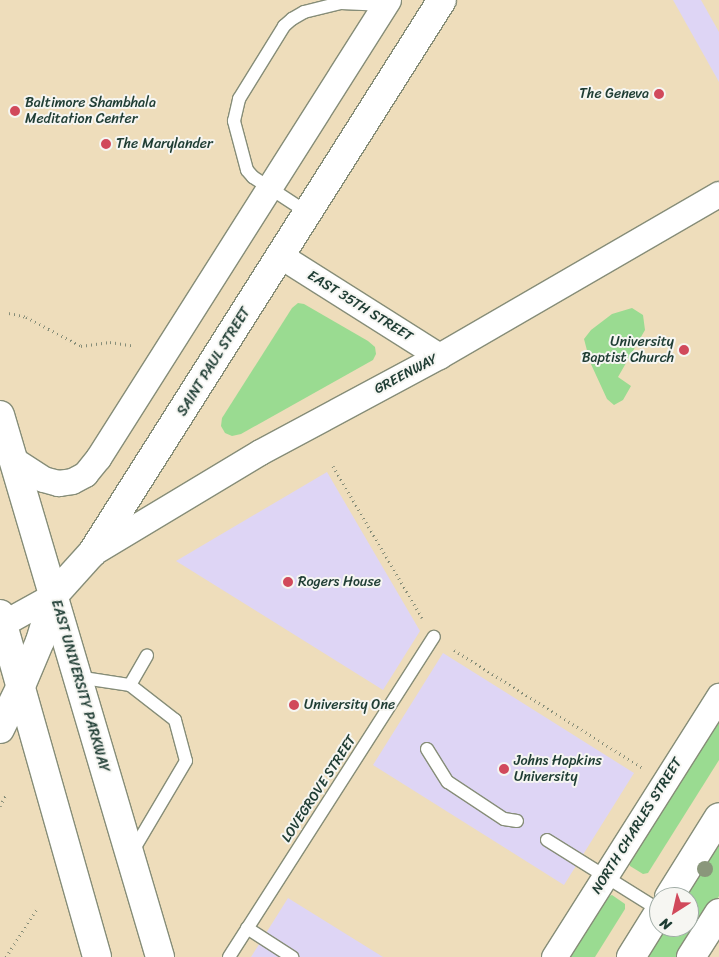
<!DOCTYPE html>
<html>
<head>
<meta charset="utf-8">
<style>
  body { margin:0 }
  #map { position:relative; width:719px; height:957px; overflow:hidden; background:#edb; font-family:Sriracha,sans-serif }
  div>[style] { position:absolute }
  .built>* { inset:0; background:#ded5f5 }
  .green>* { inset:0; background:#9adb91 }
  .path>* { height:3px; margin-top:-1.5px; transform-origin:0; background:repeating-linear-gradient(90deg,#868d78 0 1px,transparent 0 5px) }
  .roads { filter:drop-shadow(1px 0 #868d78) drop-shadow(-1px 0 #868d78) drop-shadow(0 1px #868d78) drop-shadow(0 -1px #868d78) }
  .lane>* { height:12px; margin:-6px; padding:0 6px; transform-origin:6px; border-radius:6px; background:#fff }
  .street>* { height:25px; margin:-12.5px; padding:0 12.5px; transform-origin:12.5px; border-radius:12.5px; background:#fff }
  .primary>* { height:28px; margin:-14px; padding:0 14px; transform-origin:14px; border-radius:14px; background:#fff }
  .trees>* { width:16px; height:16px; margin:-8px; border-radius:50%; background:#8a977b }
  .dots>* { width:14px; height:14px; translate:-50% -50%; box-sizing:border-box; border:2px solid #f6f6f2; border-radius:50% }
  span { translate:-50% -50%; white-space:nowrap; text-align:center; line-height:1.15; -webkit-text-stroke:4px #f6f6f2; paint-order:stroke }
  .poi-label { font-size:14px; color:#1f3d34 }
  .right { translate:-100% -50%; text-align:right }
  .left { translate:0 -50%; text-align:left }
  .street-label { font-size:14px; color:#1f3d34 }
  .north { position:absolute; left:649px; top:887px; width:50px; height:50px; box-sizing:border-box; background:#f6f6f2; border:1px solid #a0aca6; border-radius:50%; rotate:215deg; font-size:14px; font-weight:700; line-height:20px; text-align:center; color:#1f3d34 }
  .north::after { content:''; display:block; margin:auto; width:18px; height:22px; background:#d1495b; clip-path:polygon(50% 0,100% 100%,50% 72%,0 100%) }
</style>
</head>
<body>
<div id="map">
  <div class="built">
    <i style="clip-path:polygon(673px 0,701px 0,719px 32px,719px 82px)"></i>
    <i style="clip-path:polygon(327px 472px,420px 631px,383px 690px,176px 561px)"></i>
    <i style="clip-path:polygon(443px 653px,634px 773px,564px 885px,373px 765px)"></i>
    <i style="clip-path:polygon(288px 898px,383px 957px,251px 957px)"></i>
  </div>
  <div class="green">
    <i style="clip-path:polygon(298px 303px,304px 304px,368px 341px,375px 347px,376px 354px,373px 360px,241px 434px,232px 436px,225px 433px,221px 426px,222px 418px,292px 308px)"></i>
    <i style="clip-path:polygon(632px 308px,643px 315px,645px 330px,618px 377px,631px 386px,623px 400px,614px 405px,607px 399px,590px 362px,584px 339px,591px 330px,612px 314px)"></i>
    <i style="clip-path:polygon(719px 716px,719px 760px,648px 873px,643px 874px,630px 866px,628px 860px)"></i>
    <i style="clip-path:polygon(719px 834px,719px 896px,681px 957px,642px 957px,661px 927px,689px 927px,689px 897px,679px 897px)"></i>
    <i style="clip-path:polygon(612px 895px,625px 904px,625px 909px,595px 957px,569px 957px,606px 897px)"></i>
  </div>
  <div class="path">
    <i style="left:9px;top:313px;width:17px;rotate:13deg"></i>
    <i style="left:26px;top:317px;width:62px;rotate:27.8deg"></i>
    <i style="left:81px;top:346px;width:29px;rotate:-8deg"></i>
    <i style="left:110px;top:342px;width:24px;rotate:9deg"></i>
    <i style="left:333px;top:466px;width:176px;rotate:59.6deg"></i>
    <i style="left:454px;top:650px;width:221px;rotate:32deg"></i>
    <i style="left:0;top:806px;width:13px;rotate:-61deg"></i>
    <i style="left:6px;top:957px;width:59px;rotate:-57.4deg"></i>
  </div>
  <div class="roads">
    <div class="lane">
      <i style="left:308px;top:213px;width:66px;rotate:-146.8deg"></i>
      <i style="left:253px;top:177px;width:9px;rotate:-131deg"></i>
      <i style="left:247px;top:170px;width:51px;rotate:-104.9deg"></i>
      <i style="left:234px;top:121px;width:23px;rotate:-77deg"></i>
      <i style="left:239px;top:99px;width:86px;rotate:-58.3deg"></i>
      <i style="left:284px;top:26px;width:11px;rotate:-41deg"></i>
      <i style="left:292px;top:19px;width:14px;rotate:-30deg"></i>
      <i style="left:304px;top:12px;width:38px;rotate:-14deg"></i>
      <i style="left:341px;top:3px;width:44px;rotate:2.6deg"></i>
      <i style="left:77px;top:677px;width:54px;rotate:8.6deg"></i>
      <i style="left:130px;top:685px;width:57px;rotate:37.9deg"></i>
      <i style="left:175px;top:720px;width:42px;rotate:75deg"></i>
      <i style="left:186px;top:761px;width:108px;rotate:120.6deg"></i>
      <i style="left:130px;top:685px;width:34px;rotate:-60deg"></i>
      <i style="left:427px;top:749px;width:39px;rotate:58deg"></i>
      <i style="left:448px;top:782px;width:67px;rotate:33.5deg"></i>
      <i style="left:504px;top:819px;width:13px;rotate:9deg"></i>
      <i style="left:547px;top:840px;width:132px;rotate:32deg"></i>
      <i style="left:247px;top:928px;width:54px;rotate:32.8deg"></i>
      <i style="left:229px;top:957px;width:380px;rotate:-57.4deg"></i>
    </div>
    <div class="street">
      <i style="left:281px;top:256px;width:187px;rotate:32.3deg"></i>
      <i style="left:14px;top:460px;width:35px;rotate:33deg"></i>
      <i style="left:43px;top:479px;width:16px;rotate:15deg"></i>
      <i style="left:58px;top:483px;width:14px;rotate:-8deg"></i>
      <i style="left:72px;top:481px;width:15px;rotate:-28deg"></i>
      <i style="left:85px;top:474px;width:21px;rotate:-51deg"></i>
      <i style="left:98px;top:458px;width:542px;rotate:-57.66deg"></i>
      <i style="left:92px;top:553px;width:196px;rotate:-31deg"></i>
      <i style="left:260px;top:452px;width:203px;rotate:-28.2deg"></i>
      <i style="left:439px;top:356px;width:323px;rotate:-30.1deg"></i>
      <i style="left:0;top:625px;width:62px;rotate:-29.1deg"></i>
      <i style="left:554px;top:957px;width:309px;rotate:-57.7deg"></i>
    </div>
    <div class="primary">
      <i style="left:0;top:415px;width:565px;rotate:73.55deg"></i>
      <i style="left:0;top:614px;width:356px;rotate:74.2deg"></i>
      <i style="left:0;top:729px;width:48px;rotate:-64deg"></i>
      <i style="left:21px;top:686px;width:49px;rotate:-67.1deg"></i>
      <i style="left:40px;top:641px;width:48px;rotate:-73.1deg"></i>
      <i style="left:54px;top:595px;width:57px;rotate:-47.9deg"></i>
      <i style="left:92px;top:553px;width:654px;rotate:-57.67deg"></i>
      <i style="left:669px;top:897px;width:94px;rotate:-58deg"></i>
      <i style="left:631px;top:957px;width:53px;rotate:-58.1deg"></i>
      <i style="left:691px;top:957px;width:52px;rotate:-57.5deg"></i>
    </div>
  </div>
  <div class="trees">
    <i style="left:705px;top:869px"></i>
  </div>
  <div class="dots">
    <i style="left:659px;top:94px;background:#d1495b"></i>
    <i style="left:15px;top:111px;background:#d1495b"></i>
    <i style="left:106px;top:144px;background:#d1495b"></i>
    <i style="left:684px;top:350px;background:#d1495b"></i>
    <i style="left:288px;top:582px;background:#d1495b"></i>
    <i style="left:294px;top:705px;background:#d1495b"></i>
    <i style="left:504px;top:769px;background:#d1495b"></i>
  </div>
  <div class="poi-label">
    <span class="right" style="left:649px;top:94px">The Geneva</span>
    <span class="left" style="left:25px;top:111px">Baltimore Shambhala<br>Meditation Center</span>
    <span class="left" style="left:116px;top:144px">The Marylander</span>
    <span class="right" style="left:674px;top:350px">University<br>Baptist Church</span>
    <span class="left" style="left:298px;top:582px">Rogers House</span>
    <span class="left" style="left:304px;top:705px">University One</span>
    <span class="left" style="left:514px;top:769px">Johns Hopkins<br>University</span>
  </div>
  <div class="street-label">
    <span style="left:360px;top:306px;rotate:32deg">EAST 35TH STREET</span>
    <span style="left:214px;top:362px;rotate:-58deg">SAINT PAUL STREET</span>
    <span style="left:406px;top:374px;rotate:-28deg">GREENWAY</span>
    <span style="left:80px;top:686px;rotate:74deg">EAST UNIVERSITY PARKWAY</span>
    <span style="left:319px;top:789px;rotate:-57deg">LOVEGROVE STREET</span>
    <span style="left:637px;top:826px;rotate:-58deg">NORTH CHARLES STREET</span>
  </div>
  <div class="north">N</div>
</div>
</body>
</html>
